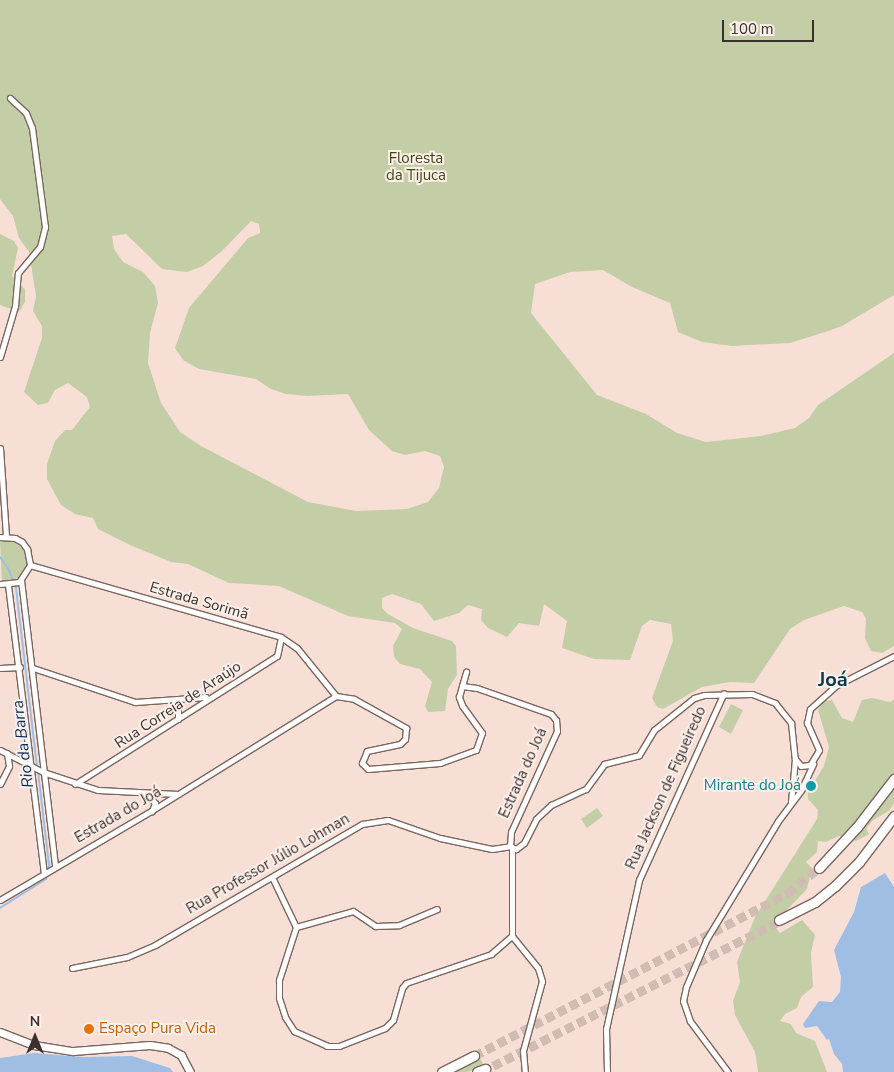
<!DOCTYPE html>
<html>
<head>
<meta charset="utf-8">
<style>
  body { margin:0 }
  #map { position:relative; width:894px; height:1072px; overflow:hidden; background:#f7dfd6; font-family:"Nunito Sans",sans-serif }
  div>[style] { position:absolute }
  .green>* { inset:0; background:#c4cea6 }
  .water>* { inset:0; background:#a0bee4 }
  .stream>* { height:2px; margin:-1px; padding:0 1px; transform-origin:1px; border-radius:1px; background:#a0bee4 }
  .highway-tunnel>* { height:9px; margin-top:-4.5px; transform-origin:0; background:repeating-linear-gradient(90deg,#d1bcb4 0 9px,transparent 0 13.5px) }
  .roads { filter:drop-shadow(1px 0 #7a665e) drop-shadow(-1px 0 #7a665e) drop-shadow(0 1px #7a665e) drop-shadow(0 -1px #7a665e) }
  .street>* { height:5px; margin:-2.5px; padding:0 2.5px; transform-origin:2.5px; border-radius:2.5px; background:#fff }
  .secondary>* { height:7px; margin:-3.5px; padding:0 3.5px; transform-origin:3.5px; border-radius:3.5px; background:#fff }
  .highway>* { height:9px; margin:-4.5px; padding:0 4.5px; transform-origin:4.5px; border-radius:4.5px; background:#fff }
  .dots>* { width:14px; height:14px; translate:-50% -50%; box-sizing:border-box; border:2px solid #fdefe9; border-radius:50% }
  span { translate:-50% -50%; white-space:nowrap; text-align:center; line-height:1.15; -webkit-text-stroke:4px #fdefe9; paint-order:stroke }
  .park-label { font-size:15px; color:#3f4814 }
  .street-label { font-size:15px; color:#3a312e }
  .culture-label { font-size:15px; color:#0d838f }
  .right { translate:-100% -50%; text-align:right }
  .food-label { font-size:15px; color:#c56008 }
  .left { translate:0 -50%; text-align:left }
  .water-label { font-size:16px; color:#06305e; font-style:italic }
  .district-label { font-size:20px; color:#043c4c; font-weight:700 }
  .north { position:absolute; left:10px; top:1012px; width:50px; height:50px; -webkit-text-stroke:4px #fdefe9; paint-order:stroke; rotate:0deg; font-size:14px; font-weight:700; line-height:20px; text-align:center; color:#3a312e }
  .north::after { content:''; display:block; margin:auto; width:18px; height:22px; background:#3a312e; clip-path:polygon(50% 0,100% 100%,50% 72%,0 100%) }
  .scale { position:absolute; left:722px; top:20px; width:92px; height:22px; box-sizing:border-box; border:2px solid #3a312e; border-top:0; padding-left:6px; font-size:15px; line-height:18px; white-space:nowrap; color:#3a312e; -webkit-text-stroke:4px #fdefe9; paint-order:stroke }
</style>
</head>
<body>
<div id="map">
  <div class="green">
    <i style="clip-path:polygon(evenodd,0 0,894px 0,894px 295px,842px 326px,825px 332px,790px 343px,732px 346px,702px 342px,678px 332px,670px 303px,632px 287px,603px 270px,570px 272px,535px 284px,531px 313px,597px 395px,646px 414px,677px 433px,706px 442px,761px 436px,795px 428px,809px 418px,818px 405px,894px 353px,894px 646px,882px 653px,871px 651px,865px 638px,866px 619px,862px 612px,844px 606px,804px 620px,790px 629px,754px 683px,730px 682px,702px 687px,663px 709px,657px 707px,652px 698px,673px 641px,671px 624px,650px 620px,642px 626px,630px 660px,594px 659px,562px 648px,567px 621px,544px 604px,539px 626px,519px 623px,507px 637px,488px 628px,481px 620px,482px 609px,468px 605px,459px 613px,434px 621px,421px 604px,392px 594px,382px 598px,382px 608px,388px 614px,413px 628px,452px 641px,456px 646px,457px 675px,448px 689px,445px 711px,428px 712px,425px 706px,432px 682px,420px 669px,400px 664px,394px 657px,393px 646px,402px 629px,395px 623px,348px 616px,279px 586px,229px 583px,188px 564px,171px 562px,130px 545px,98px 529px,93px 518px,75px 514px,61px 505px,47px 479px,47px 464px,55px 441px,65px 430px,72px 430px,90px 407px,87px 397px,68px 383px,55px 390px,48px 403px,38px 405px,24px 392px,42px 338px,42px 326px,33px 311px,36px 296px,29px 252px,19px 238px,13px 216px,0 199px,0 0,251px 221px,259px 224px,260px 233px,248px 238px,189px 308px,175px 348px,183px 360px,199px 369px,256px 379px,271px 389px,286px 394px,307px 396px,348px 394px,369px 430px,392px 451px,405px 455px,425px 451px,440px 456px,444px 467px,439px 488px,428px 502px,407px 509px,356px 511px,308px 502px,201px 446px,180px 432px,161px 403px,148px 363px,150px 333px,158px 303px,155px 286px,143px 272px,123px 262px,114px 249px,112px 236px,126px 234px,162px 269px,187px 272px,203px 266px,222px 251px,251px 221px)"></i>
    <i style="clip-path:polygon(0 234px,14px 241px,18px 248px,12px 276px,25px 289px,25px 302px,19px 312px,0 305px)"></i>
    <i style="clip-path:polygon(11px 540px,24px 549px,28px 564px,19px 578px,2px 582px,0 541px)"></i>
    <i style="clip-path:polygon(872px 698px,890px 702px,894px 700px,894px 803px,890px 810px,872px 821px,866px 829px,869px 834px,856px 841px,839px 836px,826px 842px,818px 841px,817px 852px,806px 862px,812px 868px,807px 889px,778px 919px,776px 928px,780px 933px,802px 920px,815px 935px,811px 953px,813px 987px,801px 997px,797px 1008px,785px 1014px,780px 1021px,791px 1024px,796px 1033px,815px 1041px,827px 1072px,758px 1072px,755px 1052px,735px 1015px,733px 1001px,740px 982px,737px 962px,755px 917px,817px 819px,818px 810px,808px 799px,808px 792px,824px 766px,829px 747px,818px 710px,824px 701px,832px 700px,842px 718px,853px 722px,862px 700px)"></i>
    <i style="clip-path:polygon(731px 704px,743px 710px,731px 734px,719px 727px)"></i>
    <i style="clip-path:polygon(597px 808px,603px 816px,587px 828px,581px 819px)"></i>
    <i style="clip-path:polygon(479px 1056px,484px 1066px,467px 1072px,448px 1072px)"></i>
  </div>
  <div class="water">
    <i style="clip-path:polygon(885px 873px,894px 887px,894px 1072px,843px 1072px,842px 1064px,834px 1054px,829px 1039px,827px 1040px,817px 1026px,805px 1028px,803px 1024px,819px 1001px,832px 1002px,840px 992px,841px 977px,834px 950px,854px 912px,861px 887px)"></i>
    <i style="clip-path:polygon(34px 1053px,83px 1057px,132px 1056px,170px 1068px,173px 1072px,0 1072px,0 1058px)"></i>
  </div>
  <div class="stream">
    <i style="left:0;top:557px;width:16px;rotate:55deg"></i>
    <i style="left:9px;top:570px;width:19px;rotate:69deg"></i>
    <i style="left:16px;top:588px;width:179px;rotate:83.3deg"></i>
    <i style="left:0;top:908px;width:54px;rotate:-32.2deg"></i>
    <i style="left:46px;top:879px;width:14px;rotate:-78deg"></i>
    <i style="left:49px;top:865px;width:95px;rotate:-96.7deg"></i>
  </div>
  <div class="highway-tunnel">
    <i style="left:474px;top:1056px;width:354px;rotate:-27.4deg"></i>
    <i style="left:788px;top:893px;width:40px;rotate:-39deg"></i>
    <i style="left:481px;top:1072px;width:335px;rotate:-26.8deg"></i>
  </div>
  <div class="roads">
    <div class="street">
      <i style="left:0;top:357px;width:53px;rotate:-73.6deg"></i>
      <i style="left:15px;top:306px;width:33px;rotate:-85deg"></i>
      <i style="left:18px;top:273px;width:34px;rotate:-50deg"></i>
      <i style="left:40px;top:247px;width:21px;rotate:-76deg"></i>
      <i style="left:45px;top:227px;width:100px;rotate:-97.5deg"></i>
      <i style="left:32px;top:128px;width:16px;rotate:-112deg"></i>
      <i style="left:26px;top:113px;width:22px;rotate:-137deg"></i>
      <i style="left:0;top:448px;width:89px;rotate:86.1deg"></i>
      <i style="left:0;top:537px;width:15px;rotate:4deg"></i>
      <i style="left:15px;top:538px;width:8px;rotate:30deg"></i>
      <i style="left:22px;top:542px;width:9px;rotate:54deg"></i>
      <i style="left:27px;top:549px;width:16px;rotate:79deg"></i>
      <i style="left:30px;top:565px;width:20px;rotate:123deg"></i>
      <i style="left:19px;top:582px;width:19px;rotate:174deg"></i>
      <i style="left:30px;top:565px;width:261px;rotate:16deg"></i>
      <i style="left:281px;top:637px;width:19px;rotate:35deg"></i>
      <i style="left:297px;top:648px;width:62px;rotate:50.9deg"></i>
      <i style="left:21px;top:580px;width:288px;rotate:83.2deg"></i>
      <i style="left:8px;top:585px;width:290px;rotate:82.9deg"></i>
      <i style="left:0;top:668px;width:20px;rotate:-3deg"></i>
      <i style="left:33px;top:668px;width:108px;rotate:18.4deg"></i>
      <i style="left:135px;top:702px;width:71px;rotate:-4deg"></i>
      <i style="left:462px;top:686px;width:15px;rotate:-74deg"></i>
      <i style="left:174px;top:701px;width:8px;rotate:60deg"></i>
      <i style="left:178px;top:708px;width:11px;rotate:90deg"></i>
      <i style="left:0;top:750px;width:48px;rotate:27.1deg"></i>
      <i style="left:43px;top:772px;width:58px;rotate:18.1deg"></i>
      <i style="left:98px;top:790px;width:80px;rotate:2.9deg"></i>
      <i style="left:0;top:784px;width:20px;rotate:-63deg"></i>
      <i style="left:9px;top:766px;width:13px;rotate:-99deg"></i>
      <i style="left:75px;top:784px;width:239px;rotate:-32.4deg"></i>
      <i style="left:277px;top:656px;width:19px;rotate:-78deg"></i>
      <i style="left:149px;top:796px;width:9px;rotate:49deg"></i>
      <i style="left:155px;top:803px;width:9px;rotate:111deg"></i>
      <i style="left:791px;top:802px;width:43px;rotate:-84.7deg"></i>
      <i style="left:512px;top:849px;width:87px;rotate:90deg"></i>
      <i style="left:512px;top:936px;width:41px;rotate:50.9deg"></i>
      <i style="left:538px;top:968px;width:14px;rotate:73deg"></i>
      <i style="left:542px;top:981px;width:73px;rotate:105.2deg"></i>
      <i style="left:523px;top:1051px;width:21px;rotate:85deg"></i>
      <i style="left:272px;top:877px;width:55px;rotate:64.4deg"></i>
      <i style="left:296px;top:927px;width:56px;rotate:107.8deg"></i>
      <i style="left:279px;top:980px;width:18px;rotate:90deg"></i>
      <i style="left:279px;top:998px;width:20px;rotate:72deg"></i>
      <i style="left:285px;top:1017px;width:17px;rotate:57deg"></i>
      <i style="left:294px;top:1031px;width:36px;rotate:24deg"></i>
      <i style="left:327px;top:1046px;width:12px"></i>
      <i style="left:339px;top:1046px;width:49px;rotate:-21.4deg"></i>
      <i style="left:385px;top:1028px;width:11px;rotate:-45deg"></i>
      <i style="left:393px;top:1020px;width:33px;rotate:-74deg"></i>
      <i style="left:402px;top:988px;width:6px;rotate:-51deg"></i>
      <i style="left:406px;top:983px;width:90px;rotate:-18.8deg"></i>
      <i style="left:491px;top:954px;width:28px;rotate:-41deg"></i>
      <i style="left:0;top:900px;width:175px;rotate:-30.5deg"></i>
      <i style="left:151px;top:811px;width:218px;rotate:-31.9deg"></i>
      <i style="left:336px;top:696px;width:18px;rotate:9deg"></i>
      <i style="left:354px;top:699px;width:60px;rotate:29.1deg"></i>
      <i style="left:406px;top:728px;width:11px;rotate:95deg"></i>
      <i style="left:405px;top:739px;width:7px;rotate:135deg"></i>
      <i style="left:400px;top:744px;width:34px;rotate:168deg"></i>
      <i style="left:367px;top:751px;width:13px;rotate:113deg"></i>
      <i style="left:362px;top:763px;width:8px;rotate:45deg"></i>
      <i style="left:368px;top:769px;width:72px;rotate:-4.8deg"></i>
      <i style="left:440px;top:763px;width:38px;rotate:-20deg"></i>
      <i style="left:476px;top:750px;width:18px;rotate:-71deg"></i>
      <i style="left:482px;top:733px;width:34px;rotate:-126deg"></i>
      <i style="left:462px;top:705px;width:9px;rotate:-111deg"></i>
      <i style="left:459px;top:697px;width:11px;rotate:-75deg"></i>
      <i style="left:462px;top:686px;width:15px;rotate:8deg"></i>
      <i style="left:477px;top:688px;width:78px;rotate:19.4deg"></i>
      <i style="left:551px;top:714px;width:8px;rotate:50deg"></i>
      <i style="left:556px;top:720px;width:11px;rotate:85deg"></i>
      <i style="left:557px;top:731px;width:111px;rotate:114.5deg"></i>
      <i style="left:511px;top:832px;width:14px;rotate:94deg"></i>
      <i style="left:510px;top:846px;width:7px;rotate:27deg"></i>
      <i style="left:516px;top:849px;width:10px;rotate:-37deg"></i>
      <i style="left:524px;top:843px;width:27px;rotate:-63deg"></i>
      <i style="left:536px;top:819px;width:21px;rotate:-43deg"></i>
      <i style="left:551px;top:805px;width:38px;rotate:-25deg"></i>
      <i style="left:586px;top:789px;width:31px;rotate:-54deg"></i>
      <i style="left:604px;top:764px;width:36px;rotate:-14deg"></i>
      <i style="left:639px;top:755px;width:29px;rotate:-59deg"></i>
      <i style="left:654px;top:730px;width:51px;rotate:-38.7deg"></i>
      <i style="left:694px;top:698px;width:10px;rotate:-17deg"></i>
      <i style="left:704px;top:695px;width:48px;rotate:-1.2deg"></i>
      <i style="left:752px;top:694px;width:25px;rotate:21deg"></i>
      <i style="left:775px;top:703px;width:26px;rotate:51deg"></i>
      <i style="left:791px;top:723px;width:36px;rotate:84deg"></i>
      <i style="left:795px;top:759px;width:9px;rotate:49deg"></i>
      <i style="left:801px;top:766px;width:9px;rotate:-6deg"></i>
      <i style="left:810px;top:765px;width:17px;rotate:-59deg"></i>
      <i style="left:819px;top:750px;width:30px;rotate:-114deg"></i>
      <i style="left:807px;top:723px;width:14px;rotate:-78deg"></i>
      <i style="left:810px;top:709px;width:36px;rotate:-42deg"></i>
      <i style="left:837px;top:685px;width:64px;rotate:-27deg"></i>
      <i style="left:296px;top:927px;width:59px;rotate:-15.7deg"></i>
      <i style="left:353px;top:911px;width:27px;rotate:34deg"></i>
      <i style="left:375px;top:926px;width:24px;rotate:-2deg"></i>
      <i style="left:399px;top:925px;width:41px;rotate:-22.8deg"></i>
      <i style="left:72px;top:968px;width:56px;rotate:-11.3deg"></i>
      <i style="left:127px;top:957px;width:30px;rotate:-23deg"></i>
      <i style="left:155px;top:945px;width:240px;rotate:-30.3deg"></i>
      <i style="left:362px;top:824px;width:26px;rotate:-9deg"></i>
      <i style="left:388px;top:820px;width:55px;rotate:19.1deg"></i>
      <i style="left:440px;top:838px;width:53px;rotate:11.9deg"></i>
      <i style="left:492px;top:849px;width:18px;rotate:-9deg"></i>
      <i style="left:607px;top:1072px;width:43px;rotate:-91.3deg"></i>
      <i style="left:606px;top:1029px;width:153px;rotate:-77.5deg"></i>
      <i style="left:639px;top:880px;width:205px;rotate:-65.6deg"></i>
      <i style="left:728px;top:1072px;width:64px;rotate:-126.7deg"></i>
      <i style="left:690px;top:1021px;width:21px;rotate:-109deg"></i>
      <i style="left:683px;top:1001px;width:14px;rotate:-78deg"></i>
      <i style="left:686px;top:987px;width:51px;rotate:-66.9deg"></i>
      <i style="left:706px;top:940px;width:139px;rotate:-58.8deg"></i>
      <i style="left:778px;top:821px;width:39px;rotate:-53deg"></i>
      <i style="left:801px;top:790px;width:29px;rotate:-65deg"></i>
    </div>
    <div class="secondary">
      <i style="left:0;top:1032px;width:36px;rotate:21deg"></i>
      <i style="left:34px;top:1045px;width:39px;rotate:9deg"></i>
      <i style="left:73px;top:1051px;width:77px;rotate:-4.5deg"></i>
      <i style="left:150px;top:1045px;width:18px;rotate:9deg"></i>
      <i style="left:168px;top:1048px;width:15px;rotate:28deg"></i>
      <i style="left:181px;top:1055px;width:19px;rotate:62deg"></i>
    </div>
    <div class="highway">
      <i style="left:819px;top:868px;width:56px;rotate:-47.2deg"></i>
      <i style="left:857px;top:827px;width:61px;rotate:-52.4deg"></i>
      <i style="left:779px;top:920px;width:40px;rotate:-26.6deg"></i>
      <i style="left:815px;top:902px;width:26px;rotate:-39deg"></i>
      <i style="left:835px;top:886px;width:34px;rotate:-45deg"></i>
      <i style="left:859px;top:862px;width:58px;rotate:-52.7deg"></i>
      <i style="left:442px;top:1072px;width:36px;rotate:-27deg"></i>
      <i style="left:477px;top:1072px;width:9px;rotate:-21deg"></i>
    </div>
  </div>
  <div class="dots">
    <i style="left:811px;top:786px;background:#0f9aa8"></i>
    <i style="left:89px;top:1029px;background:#e8710a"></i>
  </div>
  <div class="park-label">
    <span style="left:416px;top:167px">Floresta<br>da Tijuca</span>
  </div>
  <div class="street-label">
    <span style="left:199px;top:601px;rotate:16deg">Estrada Sorimã</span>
    <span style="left:178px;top:705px;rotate:-33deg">Rua Correia de Araújo</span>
    <span style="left:523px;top:773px;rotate:-66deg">Estrada do Joá</span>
    <span style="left:666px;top:788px;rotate:-66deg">Rua Jackson de Figueiredo</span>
    <span style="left:118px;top:815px;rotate:-30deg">Estrada do Joá</span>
    <span style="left:268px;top:864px;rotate:-30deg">Rua Professor Júlio Lohman</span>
  </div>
  <div class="culture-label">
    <span class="right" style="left:801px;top:786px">Mirante do Joá</span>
  </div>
  <div class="food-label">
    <span class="left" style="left:99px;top:1029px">Espaço Pura Vida</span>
  </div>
  <div class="water-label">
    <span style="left:23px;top:744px;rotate:-97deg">Rio da Barra</span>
  </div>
  <div class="district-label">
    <span style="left:833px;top:679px">Joá</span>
  </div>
  <div class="north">N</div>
  <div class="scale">100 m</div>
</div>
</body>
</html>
